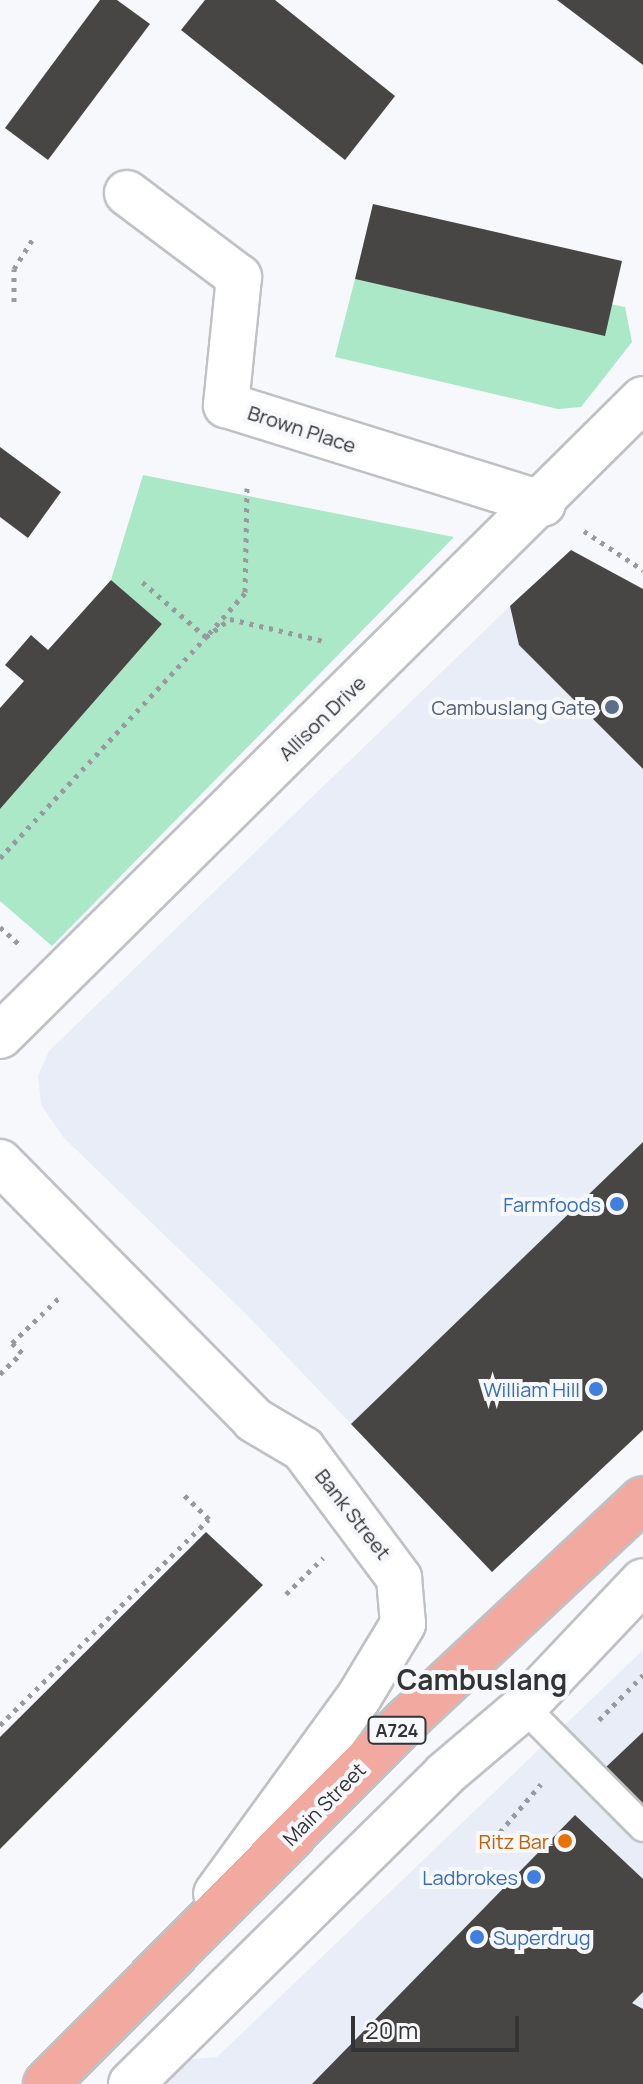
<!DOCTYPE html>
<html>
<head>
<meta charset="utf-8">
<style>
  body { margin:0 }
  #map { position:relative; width:643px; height:2084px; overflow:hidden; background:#f7f8fc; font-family:Manrope,sans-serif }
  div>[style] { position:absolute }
  .built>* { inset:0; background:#e9edf8 }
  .green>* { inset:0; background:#aae8c7 }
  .building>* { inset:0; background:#484644 }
  .path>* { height:5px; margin-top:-2.5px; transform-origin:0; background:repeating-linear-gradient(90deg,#999a9d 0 4px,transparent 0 10px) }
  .roads { filter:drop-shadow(2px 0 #c0c1c4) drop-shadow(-2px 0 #c0c1c4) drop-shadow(0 2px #c0c1c4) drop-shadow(0 -2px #c0c1c4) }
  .lane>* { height:28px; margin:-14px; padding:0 14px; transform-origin:14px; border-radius:14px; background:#fff }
  .street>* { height:44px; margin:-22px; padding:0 22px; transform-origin:22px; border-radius:22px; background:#fff }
  .primary>* { height:44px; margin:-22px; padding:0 22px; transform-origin:22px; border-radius:22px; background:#f1a9a0 }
  .dots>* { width:22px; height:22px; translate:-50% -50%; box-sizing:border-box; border:4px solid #f7f8fc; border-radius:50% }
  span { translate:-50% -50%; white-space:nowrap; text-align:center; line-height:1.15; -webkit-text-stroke:8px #f7f8fc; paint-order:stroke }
  .shield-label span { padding:2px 6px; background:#f7f8fc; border:2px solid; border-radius:6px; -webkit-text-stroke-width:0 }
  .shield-label { font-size:18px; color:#323334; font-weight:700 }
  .street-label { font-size:20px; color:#323334 }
  .service-label { font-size:20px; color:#4e5e75 }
  .right { translate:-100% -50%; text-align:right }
  .shop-label { font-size:20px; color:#366cbe }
  .left { translate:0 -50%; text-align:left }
  .food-label { font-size:20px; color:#c56008 }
  .district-label { font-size:28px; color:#323334; font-weight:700 }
  .scale { position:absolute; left:351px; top:2016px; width:168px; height:36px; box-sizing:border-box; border:4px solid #323334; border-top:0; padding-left:10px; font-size:24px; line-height:28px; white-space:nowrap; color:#323334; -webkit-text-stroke:6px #f7f8fc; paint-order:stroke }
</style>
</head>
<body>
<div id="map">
  <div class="built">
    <i style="clip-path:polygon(510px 606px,519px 645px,643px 770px,643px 1430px,492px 1572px,248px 1316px,64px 1138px,41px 1105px,38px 1076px,49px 1051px)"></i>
    <i style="clip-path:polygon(643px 1650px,643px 2084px,156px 2084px,181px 2060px,217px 2057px)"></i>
  </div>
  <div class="green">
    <i style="clip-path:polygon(355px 279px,604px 335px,611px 304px,625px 307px,632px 342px,581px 407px,558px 409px,335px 357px)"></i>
    <i style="clip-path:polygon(143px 475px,454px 537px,52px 946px,0 901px,0 809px,162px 624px,111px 580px)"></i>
  </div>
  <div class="building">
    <i style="clip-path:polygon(100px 0,117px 0,150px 24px,48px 160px,5px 128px)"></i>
    <i style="clip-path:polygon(205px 0,275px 0,395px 96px,345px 160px,181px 30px)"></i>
    <i style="clip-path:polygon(557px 0,643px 0,643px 65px)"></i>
    <i style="clip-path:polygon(373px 204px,622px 261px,605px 336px,355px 279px)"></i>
    <i style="clip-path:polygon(0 447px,61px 492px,28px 538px,0 517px)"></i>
    <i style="clip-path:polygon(571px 550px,643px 589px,643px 769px,519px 645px,510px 606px)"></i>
    <i style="clip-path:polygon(111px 580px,162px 624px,0 809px,0 708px,24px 681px,5px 665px,31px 635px,48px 650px)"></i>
    <i style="clip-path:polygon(643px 1142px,643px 1430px,492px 1572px,351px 1424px)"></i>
    <i style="clip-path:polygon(206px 1532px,263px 1585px,0 1849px,0 1737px)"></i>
    <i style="clip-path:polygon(643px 1732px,643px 1809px,605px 1768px)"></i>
    <i style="clip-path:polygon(575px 1815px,643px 1879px,643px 1992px,632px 2003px,643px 2009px,643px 2084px,312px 2084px)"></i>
  </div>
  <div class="path">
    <i style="left:14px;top:302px;width:33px;rotate:-90deg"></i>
    <i style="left:14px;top:269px;width:36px;rotate:-58deg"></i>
    <i style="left:247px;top:488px;width:105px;rotate:91.1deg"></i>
    <i style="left:245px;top:593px;width:59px;rotate:131.6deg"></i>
    <i style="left:206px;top:637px;width:30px;rotate:-37deg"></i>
    <i style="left:230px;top:619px;width:97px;rotate:13.2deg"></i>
    <i style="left:584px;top:531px;width:71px;rotate:33.5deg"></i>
    <i style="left:0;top:858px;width:302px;rotate:-47deg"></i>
    <i style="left:206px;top:637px;width:87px;rotate:-139.2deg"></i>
    <i style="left:0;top:927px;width:27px;rotate:42deg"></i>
    <i style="left:0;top:1374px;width:30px;rotate:-44deg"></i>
    <i style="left:22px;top:1353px;width:14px;rotate:-135deg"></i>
    <i style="left:12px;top:1343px;width:66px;rotate:-43.8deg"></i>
    <i style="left:286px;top:1594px;width:52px;rotate:-44.2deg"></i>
    <i style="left:599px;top:1720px;width:63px;rotate:-45.6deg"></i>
    <i style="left:0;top:1725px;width:293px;rotate:-44.6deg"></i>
    <i style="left:209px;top:1519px;width:39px;rotate:-136deg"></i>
    <i style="left:500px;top:1832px;width:63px;rotate:-49.5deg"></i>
  </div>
  <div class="roads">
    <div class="lane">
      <i style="left:524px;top:1707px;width:169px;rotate:45.2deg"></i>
    </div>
    <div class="street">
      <i style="left:127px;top:193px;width:140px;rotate:36.9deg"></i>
      <i style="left:239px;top:277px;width:129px;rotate:95.8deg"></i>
      <i style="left:226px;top:405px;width:332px;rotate:17.3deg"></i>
      <i style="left:0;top:1036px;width:905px;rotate:-44.73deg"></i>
      <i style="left:0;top:1162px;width:362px;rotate:45.4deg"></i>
      <i style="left:254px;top:1420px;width:57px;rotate:30.6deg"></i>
      <i style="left:303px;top:1449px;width:161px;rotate:53.3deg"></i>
      <i style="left:399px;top:1578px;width:46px;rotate:85deg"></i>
      <i style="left:403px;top:1624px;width:85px;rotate:121.1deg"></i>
      <i style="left:359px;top:1697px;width:243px;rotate:126deg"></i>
      <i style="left:131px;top:2084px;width:441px;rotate:-44.6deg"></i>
      <i style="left:445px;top:1774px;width:104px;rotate:-40.3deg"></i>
      <i style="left:524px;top:1707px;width:173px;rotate:-46.6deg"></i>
    </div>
    <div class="primary">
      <i style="left:46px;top:2084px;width:515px;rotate:-45.24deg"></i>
      <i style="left:409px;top:1718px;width:320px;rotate:-43.1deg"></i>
    </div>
  </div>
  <div class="dots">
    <i style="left:612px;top:707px;background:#5c6f8a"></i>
    <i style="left:617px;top:1204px;background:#3f7fe0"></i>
    <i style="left:596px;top:1389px;background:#3f7fe0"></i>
    <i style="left:565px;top:1841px;background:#e8710a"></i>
    <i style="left:534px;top:1877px;background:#3f7fe0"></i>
    <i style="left:477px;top:1937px;background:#3f7fe0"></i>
  </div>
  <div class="shield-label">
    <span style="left:397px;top:1730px">A724</span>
  </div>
  <div class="street-label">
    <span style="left:302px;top:429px;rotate:18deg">Brown Place</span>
    <span style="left:322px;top:718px;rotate:-44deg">Allison Drive</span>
    <span style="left:353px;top:1514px;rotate:52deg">Bank Street</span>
    <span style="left:324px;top:1804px;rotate:-45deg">Main Street</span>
  </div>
  <div class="service-label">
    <span class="right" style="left:596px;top:707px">Cambuslang Gate</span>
  </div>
  <div class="shop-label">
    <span class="right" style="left:601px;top:1204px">Farmfoods</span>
    <span class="right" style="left:580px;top:1389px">William Hill</span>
    <span class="right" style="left:518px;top:1877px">Ladbrokes</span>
    <span class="left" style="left:493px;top:1937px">Superdrug</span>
  </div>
  <div class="food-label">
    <span class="right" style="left:549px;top:1841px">Ritz Bar</span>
  </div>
  <div class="district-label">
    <span style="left:482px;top:1679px">Cambuslang</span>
  </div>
  <div class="scale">20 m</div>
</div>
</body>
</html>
